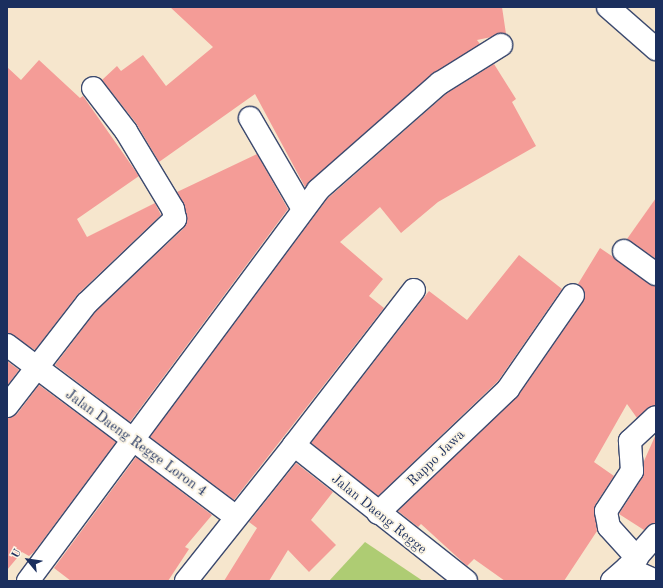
<!DOCTYPE html>
<html>
<head>
<meta charset="utf-8">
<style>
  body { margin:0 }
  #map { position:relative; width:663px; height:588px; overflow:hidden; background:#f6e6cd; font-family:"Old Standard TT",serif }
  div>[style] { position:absolute }
  .green>* { inset:0; background:#aecc73 }
  .building>* { inset:0; background:#f49c97 }
  .roads { filter:drop-shadow(1px 0 #3c4a6f) drop-shadow(-1px 0 #3c4a6f) drop-shadow(0 1px #3c4a6f) drop-shadow(0 -1px #3c4a6f) }
  .street>* { height:22px; margin:-11px; padding:0 11px; transform-origin:11px; border-radius:11px; background:#fff }
  .secondary>* { height:22px; margin:-11px; padding:0 11px; transform-origin:11px; border-radius:11px; background:#fff }
  .highway>* { height:22px; margin:-11px; padding:0 11px; transform-origin:11px; border-radius:11px; background:#fff }
  span { translate:-50% -50%; white-space:nowrap; text-align:center; line-height:1.15; -webkit-text-stroke:3.5px #fcf5e5; paint-order:stroke }
  .street-label { font-size:14px; color:#1b2f5e }
  .frame { position:absolute; inset:0; border:8px solid #1b2f5e; pointer-events:none }
  .north { position:absolute; left:8px; top:540px; width:40px; height:40px; -webkit-text-stroke:3px #fcf5e5; paint-order:stroke; rotate:299deg; font-size:11px; font-weight:700; line-height:16px; text-align:center; color:#1b2f5e }
  .north::after { content:''; display:block; margin:auto; width:14px; height:18px; background:#1b2f5e; clip-path:polygon(50% 0,100% 100%,50% 72%,0 100%) }
</style>
</head>
<body>
<div id="map">
  <div class="green">
    <i style="clip-path:polygon(365px 542px,423px 581px,329px 581px)"></i>
  </div>
  <div class="building">
    <i style="clip-path:polygon(170px 7px,502px 7px,506px 34px,477px 40px,480px 44px,432px 74px,305px 187px,255px 94px,159px 162px,136px 123px,102px 80px,117px 66px,121px 71px,143px 55px,166px 86px,213px 47px)"></i>
    <i style="clip-path:polygon(39px 60px,80px 98px,83px 96px,139px 176px,77px 219px,87px 237px,155px 203px,161px 215px,78px 294px,35px 350px,7px 333px,7px 67px,21px 80px)"></i>
    <i style="clip-path:polygon(494px 64px,516px 99px,512px 102px,536px 146px,438px 202px,401px 233px,380px 207px,340px 242px,383px 279px,369px 296px,384px 308px,234px 500px,150px 437px,327px 199px,447px 93px)"></i>
    <i style="clip-path:polygon(257px 154px,288px 209px,130px 422px,55px 365px,96px 311px,184px 228px,187px 217px,177px 192px)"></i>
    <i style="clip-path:polygon(656px 198px,656px 259px,627px 239px)"></i>
    <i style="clip-path:polygon(600px 248px,656px 286px,656px 405px,637px 418px,627px 404px,594px 462px,614px 476px,595px 505px,597px 531px,564px 581px,505px 581px,474px 559px,467px 566px,421px 524px,418px 527px,398px 511px,518px 396px,583px 302px,584px 290px,578px 284px)"></i>
    <i style="clip-path:polygon(519px 255px,562px 289px,498px 381px,378px 496px,311px 443px,429px 291px,467px 320px)"></i>
    <i style="clip-path:polygon(7px 361px,19px 370px,7px 386px)"></i>
    <i style="clip-path:polygon(39px 385px,116px 442px,34px 552px,29px 556px,22px 552px,7px 570px,7px 418px,17px 414px)"></i>
    <i style="clip-path:polygon(656px 434px,656px 523px,644px 530px,619px 514px,642px 478px,644px 461px)"></i>
    <i style="clip-path:polygon(136px 457px,212px 515px,185px 547px,189px 549px,168px 581px,71px 581px,54px 568px)"></i>
    <i style="clip-path:polygon(296px 463px,333px 492px,311px 520px,336px 545px,309px 572px,288px 550px,269px 581px,224px 581px,257px 528px,249px 522px)"></i>
  </div>
  <div class="roads">
    <div class="street">
      <i style="left:250px;top:118px;width:105px;rotate:59.8deg"></i>
      <i style="left:624px;top:251px;width:39px;rotate:36deg"></i>
      <i style="left:7px;top:345px;width:285px;rotate:36.9deg"></i>
      <i style="left:7px;top:406px;width:130px;rotate:-52.2deg"></i>
      <i style="left:87px;top:303px;width:122px;rotate:-43.7deg"></i>
      <i style="left:175px;top:219px;width:10px;rotate:-101deg"></i>
      <i style="left:173px;top:209px;width:91px;rotate:-121.1deg"></i>
      <i style="left:126px;top:131px;width:54px;rotate:-127.5deg"></i>
      <i style="left:294px;top:445px;width:196px;rotate:-52.3deg"></i>
      <i style="left:378px;top:513px;width:180px;rotate:-43.6deg"></i>
      <i style="left:508px;top:389px;width:114px;rotate:-55.3deg"></i>
      <i style="left:637px;top:558px;width:42px;rotate:-132.1deg"></i>
      <i style="left:609px;top:527px;width:16px;rotate:-101deg"></i>
      <i style="left:606px;top:511px;width:48px;rotate:-57deg"></i>
      <i style="left:632px;top:471px;width:30px;rotate:-94deg"></i>
      <i style="left:630px;top:441px;width:35px;rotate:-43deg"></i>
      <i style="left:627px;top:568px;width:44px;rotate:-48.7deg"></i>
      <i style="left:28px;top:581px;width:487px;rotate:-53.4deg"></i>
      <i style="left:318px;top:190px;width:162px;rotate:-41.3deg"></i>
      <i style="left:440px;top:83px;width:72px;rotate:-31.9deg"></i>
    </div>
    <div class="secondary">
      <i style="left:186px;top:581px;width:174px;rotate:-51.5deg"></i>
      <i style="left:294px;top:445px;width:219px;rotate:38.3deg"></i>
      <i style="left:612px;top:581px;width:20px;rotate:-41deg"></i>
      <i style="left:627px;top:568px;width:32px;rotate:24deg"></i>
    </div>
    <div class="highway">
      <i style="left:608px;top:7px;width:64px;rotate:41.2deg"></i>
    </div>
  </div>
  <div class="street-label">
    <span style="left:136px;top:443px;rotate:36deg">Jalan Daeng Regge Loron 4</span>
    <span style="left:436px;top:458px;rotate:-44deg">Rappo Jawa</span>
    <span style="left:379px;top:514px;rotate:39deg">Jalan Daeng Regge</span>
  </div>
  <div class="frame"></div>
  <div class="north">U</div>
</div>
</body>
</html>
